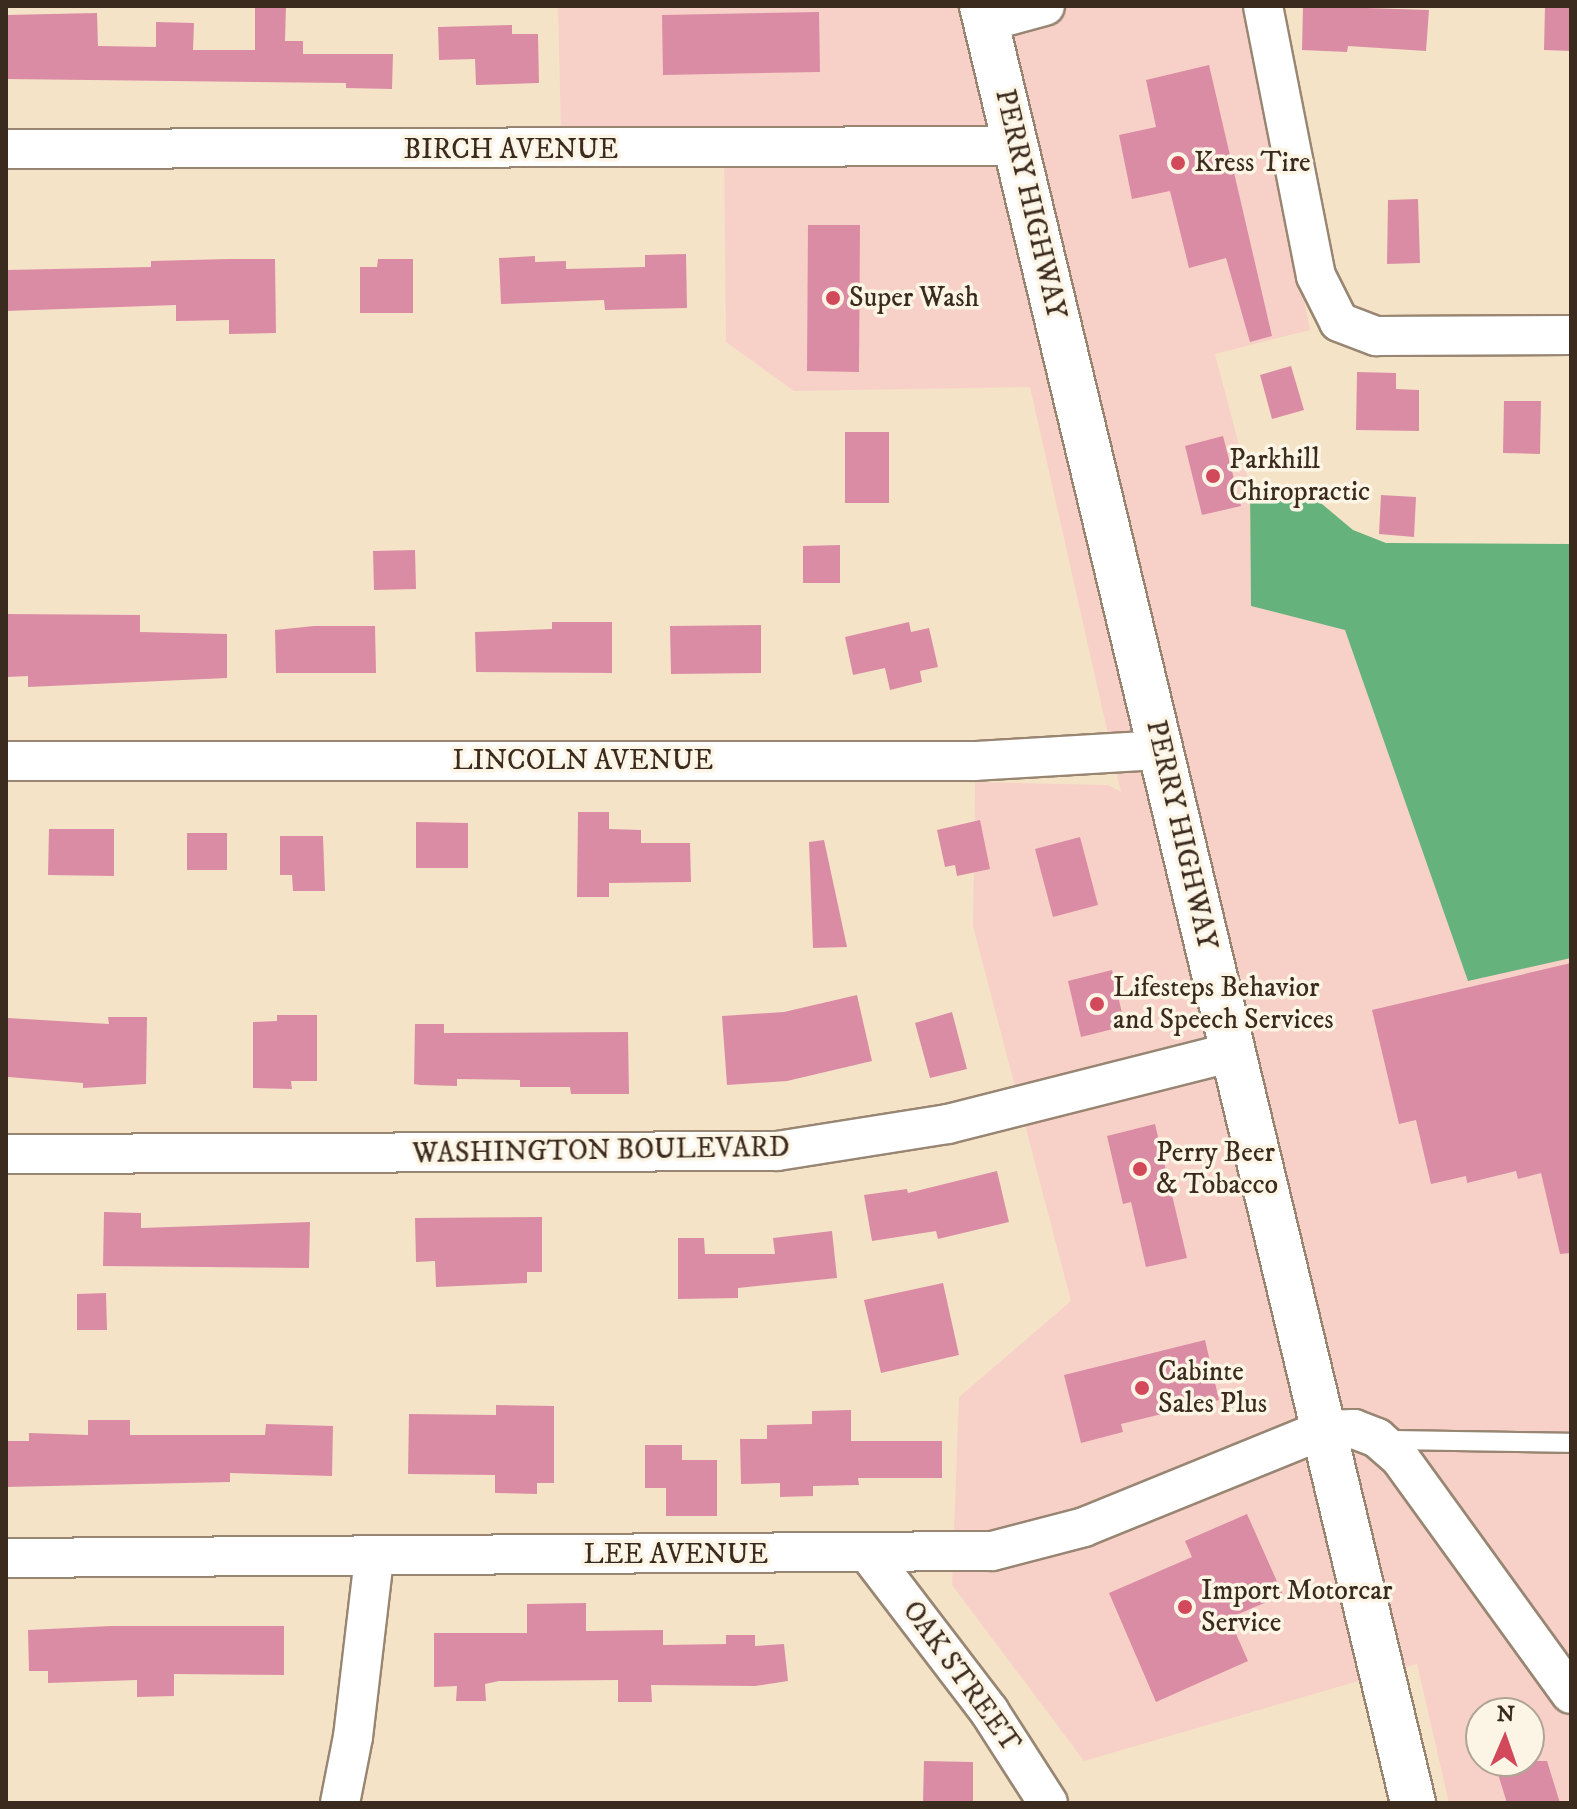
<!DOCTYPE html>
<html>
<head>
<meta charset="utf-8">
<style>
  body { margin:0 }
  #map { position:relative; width:1577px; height:1809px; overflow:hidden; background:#f5e3c8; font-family:"IM FELL DW Pica",serif }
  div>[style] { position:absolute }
  .built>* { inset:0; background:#f7d1c7 }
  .forest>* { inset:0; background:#65b27c }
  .building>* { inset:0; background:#db8ca5 }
  .roads { filter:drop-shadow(2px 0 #988673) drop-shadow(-2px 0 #988673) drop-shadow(0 2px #988673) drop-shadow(0 -2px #988673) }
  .lane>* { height:18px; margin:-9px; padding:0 9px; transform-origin:9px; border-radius:9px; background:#fff }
  .street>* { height:38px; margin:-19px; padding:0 19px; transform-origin:19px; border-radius:19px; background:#fff }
  .primary>* { height:44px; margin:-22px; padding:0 22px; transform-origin:22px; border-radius:22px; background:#fff }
  .dots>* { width:22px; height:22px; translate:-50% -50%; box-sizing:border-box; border:4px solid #fcf5e5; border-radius:50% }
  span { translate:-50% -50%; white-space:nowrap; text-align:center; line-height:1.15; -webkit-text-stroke:7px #fcf5e5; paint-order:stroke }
  .street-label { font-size:28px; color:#3b2a1e }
  .poi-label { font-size:28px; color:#3b2a1e }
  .left { translate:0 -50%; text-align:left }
  .frame { position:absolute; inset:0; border:8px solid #3b2a1e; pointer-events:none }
  .north { position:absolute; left:1465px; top:1697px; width:80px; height:80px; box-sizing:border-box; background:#fcf5e5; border:2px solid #afa495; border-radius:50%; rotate:2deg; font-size:22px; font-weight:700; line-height:32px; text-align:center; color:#3b2a1e }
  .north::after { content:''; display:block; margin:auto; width:28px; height:36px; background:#d1495b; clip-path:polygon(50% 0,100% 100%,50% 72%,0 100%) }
</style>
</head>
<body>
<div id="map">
  <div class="built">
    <i style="clip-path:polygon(evenodd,558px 6px,1245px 6px,1310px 330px,1215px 354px,1250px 487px,1251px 606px,1345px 629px,1468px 980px,1571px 958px,1571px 1803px,1449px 1803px,1417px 1664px,1084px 1761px,952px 1585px,959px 1397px,1071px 1301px,973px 926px,975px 782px,1108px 785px,1121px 792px,1030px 387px,794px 391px,726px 342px,724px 147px,561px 133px,558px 6px,1481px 1713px,1529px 1713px,1529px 1761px,1481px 1761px,1481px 1713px)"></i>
  </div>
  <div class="forest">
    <i style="clip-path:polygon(1250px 487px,1304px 489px,1353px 530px,1386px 543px,1571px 544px,1571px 958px,1468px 981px,1345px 630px,1251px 606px)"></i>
  </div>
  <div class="building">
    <i style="clip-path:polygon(255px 6px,286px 6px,285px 41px,303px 41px,303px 54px,393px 54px,392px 89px,346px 88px,346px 83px,6px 79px,6px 15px,97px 13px,98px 46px,156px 47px,156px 22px,194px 23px,193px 50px,255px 50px)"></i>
    <i style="clip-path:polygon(1303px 6px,1429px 10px,1426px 51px,1348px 46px,1347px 52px,1302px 50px)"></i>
    <i style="clip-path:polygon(1545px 6px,1571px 6px,1571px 51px,1544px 50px)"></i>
    <i style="clip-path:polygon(819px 12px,820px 72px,663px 75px,662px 15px)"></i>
    <i style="clip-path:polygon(512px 25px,512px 34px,538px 34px,539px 83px,476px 85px,475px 59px,439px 60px,438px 27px)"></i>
    <i style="clip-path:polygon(1209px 65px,1272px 336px,1250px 342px,1226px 258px,1189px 268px,1170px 191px,1132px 199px,1119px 135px,1156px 127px,1146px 80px)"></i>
    <i style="clip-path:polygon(1418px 199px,1420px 263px,1387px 264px,1388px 200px)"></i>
    <i style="clip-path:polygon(808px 225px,860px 225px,859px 372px,807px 371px)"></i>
    <i style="clip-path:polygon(686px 254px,687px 308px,605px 310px,604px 300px,501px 304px,499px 258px,535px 256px,535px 262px,566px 261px,566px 269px,645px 267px,645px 255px)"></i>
    <i style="clip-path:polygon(229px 259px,275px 259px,276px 333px,229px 334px,229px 320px,176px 321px,176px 305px,6px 311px,6px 270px,151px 267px,151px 261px)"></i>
    <i style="clip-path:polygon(378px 259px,413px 259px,413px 313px,360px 313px,360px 267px,377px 267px)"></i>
    <i style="clip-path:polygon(1291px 366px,1304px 410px,1272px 419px,1260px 375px)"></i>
    <i style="clip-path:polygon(1357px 372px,1396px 373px,1396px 389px,1419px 390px,1419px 431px,1356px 430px)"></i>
    <i style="clip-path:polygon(1504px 401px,1541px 401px,1540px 454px,1503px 453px)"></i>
    <i style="clip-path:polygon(845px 432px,889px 432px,889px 503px,845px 503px)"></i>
    <i style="clip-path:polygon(1223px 436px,1241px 506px,1202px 515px,1185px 446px)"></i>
    <i style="clip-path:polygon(1381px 495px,1416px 497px,1414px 537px,1379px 534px)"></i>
    <i style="clip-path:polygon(840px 545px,840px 583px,803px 583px,803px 546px)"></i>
    <i style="clip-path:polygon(415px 550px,416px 589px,374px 590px,373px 551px)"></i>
    <i style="clip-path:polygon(6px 614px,140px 615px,140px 632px,227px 634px,227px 678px,28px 687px,28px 676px,7px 677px)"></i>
    <i style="clip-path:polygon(552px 622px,612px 622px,612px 673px,476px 672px,475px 632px,552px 629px)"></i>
    <i style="clip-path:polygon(909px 622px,911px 632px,929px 628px,938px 667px,920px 671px,922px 682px,890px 690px,885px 668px,853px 675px,845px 637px)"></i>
    <i style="clip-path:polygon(761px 625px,761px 673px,671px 674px,670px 626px)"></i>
    <i style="clip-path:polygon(314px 626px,375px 626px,376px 673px,276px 673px,275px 630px)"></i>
    <i style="clip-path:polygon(578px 812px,609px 812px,609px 829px,641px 830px,641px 843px,690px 843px,691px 882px,609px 883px,609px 897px,577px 897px)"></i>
    <i style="clip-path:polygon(980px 820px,990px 869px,957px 876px,955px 865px,945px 867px,937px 830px)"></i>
    <i style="clip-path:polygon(416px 822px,468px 823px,468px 868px,416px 868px)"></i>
    <i style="clip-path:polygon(49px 829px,114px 829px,114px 876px,48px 875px)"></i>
    <i style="clip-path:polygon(187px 833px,227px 833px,227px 870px,187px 870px)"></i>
    <i style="clip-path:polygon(280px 836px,323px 836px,325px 891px,293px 891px,292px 875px,280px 875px)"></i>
    <i style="clip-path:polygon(1080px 837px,1098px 905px,1053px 917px,1035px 849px)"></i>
    <i style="clip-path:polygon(824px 840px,847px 947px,813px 948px,809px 842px)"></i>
    <i style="clip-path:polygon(1571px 963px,1571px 1253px,1560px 1254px,1541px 1173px,1518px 1179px,1516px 1171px,1467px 1183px,1466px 1176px,1431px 1184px,1416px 1120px,1399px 1124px,1372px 1010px)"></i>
    <i style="clip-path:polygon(1112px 970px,1125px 1026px,1081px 1037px,1068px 981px)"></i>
    <i style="clip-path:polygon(857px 995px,872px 1061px,787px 1081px,727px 1085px,722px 1016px,784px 1012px)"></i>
    <i style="clip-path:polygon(952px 1012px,967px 1069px,930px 1078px,915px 1023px)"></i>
    <i style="clip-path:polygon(277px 1015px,317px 1015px,317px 1081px,291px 1081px,292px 1089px,253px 1088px,253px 1022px,277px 1021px)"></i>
    <i style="clip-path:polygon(108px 1017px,147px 1017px,146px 1084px,83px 1088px,83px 1083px,8px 1077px,8px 1018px,109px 1024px)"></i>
    <i style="clip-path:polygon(415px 1024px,444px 1024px,444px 1033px,628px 1032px,629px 1094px,571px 1094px,570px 1087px,520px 1087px,520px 1080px,457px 1079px,457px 1086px,420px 1085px,414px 1084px)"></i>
    <i style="clip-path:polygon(1155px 1124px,1187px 1258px,1146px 1267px,1131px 1202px,1123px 1204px,1107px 1136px)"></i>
    <i style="clip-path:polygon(997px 1171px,1009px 1222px,938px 1239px,936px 1231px,872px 1241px,864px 1195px,907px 1189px,908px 1193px)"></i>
    <i style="clip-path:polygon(104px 1212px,141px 1213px,141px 1228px,310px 1222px,309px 1268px,103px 1266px)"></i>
    <i style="clip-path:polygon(542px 1217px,542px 1272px,527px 1272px,527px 1283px,436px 1287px,435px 1261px,416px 1262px,415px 1218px)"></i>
    <i style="clip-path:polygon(832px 1231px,837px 1278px,738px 1288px,738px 1298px,678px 1299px,678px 1238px,704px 1238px,705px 1254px,775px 1254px,773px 1238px)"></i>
    <i style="clip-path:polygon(943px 1283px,959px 1355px,881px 1373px,864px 1300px)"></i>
    <i style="clip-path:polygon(106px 1293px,107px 1330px,77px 1330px,77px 1294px)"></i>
    <i style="clip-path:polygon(1205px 1340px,1219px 1400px,1121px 1424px,1123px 1432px,1081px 1443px,1064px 1375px)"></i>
    <i style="clip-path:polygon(496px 1405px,554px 1406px,554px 1483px,537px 1483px,537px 1494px,495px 1493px,495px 1475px,408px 1474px,409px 1414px,496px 1415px)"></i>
    <i style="clip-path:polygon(851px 1410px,851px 1441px,942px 1441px,942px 1478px,858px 1478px,859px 1485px,813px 1486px,813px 1496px,780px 1497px,780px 1483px,741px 1484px,740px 1439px,767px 1439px,767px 1425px,812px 1424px,812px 1411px)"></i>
    <i style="clip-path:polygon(88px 1420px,130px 1420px,130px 1435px,265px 1435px,266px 1424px,333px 1426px,332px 1476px,230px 1473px,230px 1482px,6px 1487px,6px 1441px,29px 1441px,29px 1433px,88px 1435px)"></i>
    <i style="clip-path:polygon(645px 1445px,682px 1445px,682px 1460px,717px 1460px,717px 1516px,666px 1516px,666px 1488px,645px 1488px)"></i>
    <i style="clip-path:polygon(1247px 1514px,1283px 1595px,1229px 1618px,1248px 1661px,1156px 1702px,1109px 1593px,1192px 1557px,1185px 1541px)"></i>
    <i style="clip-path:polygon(586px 1603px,586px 1631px,663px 1630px,663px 1645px,726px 1644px,726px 1635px,755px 1635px,755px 1646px,784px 1644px,788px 1681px,755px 1686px,651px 1685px,652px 1702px,618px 1702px,618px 1680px,499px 1681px,485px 1684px,486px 1701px,456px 1701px,457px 1686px,434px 1687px,434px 1633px,527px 1633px,527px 1604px)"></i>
    <i style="clip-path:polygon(111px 1626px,284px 1626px,284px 1675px,174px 1674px,174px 1696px,137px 1697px,137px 1680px,48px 1683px,48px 1671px,29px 1671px,28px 1630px)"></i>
    <i style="clip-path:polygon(924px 1761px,973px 1762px,973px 1803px,923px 1803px)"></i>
    <i style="clip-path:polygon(1494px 1761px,1547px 1761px,1560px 1803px,1507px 1803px)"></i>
  </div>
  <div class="roads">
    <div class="lane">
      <i style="left:1386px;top:1440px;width:185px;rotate:0.9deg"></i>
    </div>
    <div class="street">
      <i style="left:1263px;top:6px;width:275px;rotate:78.9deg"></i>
      <i style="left:1316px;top:276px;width:51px;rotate:63.4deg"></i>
      <i style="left:1339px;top:322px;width:40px;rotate:21deg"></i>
      <i style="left:1376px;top:336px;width:195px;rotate:-0.3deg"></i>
      <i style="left:986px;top:22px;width:61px;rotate:-15.2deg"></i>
      <i style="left:6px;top:149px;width:1010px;rotate:-0.17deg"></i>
      <i style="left:6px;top:761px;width:969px"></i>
      <i style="left:975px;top:761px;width:185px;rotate:-3.4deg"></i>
      <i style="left:6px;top:1154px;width:771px;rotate:-0.22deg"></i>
      <i style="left:777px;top:1151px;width:173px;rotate:-9deg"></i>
      <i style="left:948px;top:1124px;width:294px;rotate:-14.2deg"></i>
      <i style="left:869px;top:1554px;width:198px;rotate:52.6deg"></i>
      <i style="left:989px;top:1711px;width:109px;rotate:57.3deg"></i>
      <i style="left:6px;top:1558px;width:986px;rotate:-0.41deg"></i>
      <i style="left:992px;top:1551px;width:95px;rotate:-14.6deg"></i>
      <i style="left:1084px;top:1527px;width:258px;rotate:-22.1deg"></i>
      <i style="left:1323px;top:1430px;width:31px;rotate:-2deg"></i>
      <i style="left:1354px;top:1429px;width:25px;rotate:21deg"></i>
      <i style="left:1377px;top:1438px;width:30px;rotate:41deg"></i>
      <i style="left:1400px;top:1458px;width:291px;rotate:54.1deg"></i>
      <i style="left:340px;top:1803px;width:67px;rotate:-78.9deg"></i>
      <i style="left:353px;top:1737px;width:181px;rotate:-83.3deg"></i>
    </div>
    <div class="primary">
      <i style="left:982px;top:6px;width:1848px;rotate:76.51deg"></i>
    </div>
  </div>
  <div class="dots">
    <i style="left:1178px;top:163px;background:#d1495b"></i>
    <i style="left:833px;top:298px;background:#d1495b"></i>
    <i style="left:1213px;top:476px;background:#d1495b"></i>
    <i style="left:1097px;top:1004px;background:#d1495b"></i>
    <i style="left:1140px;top:1169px;background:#d1495b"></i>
    <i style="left:1142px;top:1388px;background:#d1495b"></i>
    <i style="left:1185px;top:1607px;background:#d1495b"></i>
  </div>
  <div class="street-label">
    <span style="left:511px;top:150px">BIRCH AVENUE</span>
    <span style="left:1030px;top:204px;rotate:77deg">PERRY HIGHWAY</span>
    <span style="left:583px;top:761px">LINCOLN AVENUE</span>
    <span style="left:1181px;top:835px;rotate:77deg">PERRY HIGHWAY</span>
    <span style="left:601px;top:1151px;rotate:-1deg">WASHINGTON BOULEVARD</span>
    <span style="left:676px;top:1555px">LEE AVENUE</span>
    <span style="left:961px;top:1677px;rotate:54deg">OAK STREET</span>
  </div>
  <div class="poi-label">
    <span class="left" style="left:1194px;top:163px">Kress Tire</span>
    <span class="left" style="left:849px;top:298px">Super Wash</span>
    <span class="left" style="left:1229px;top:476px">Parkhill<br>Chiropractic</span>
    <span class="left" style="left:1113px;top:1004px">Lifesteps Behavior<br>and Speech Services</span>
    <span class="left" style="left:1156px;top:1169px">Perry Beer<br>&amp; Tobacco</span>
    <span class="left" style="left:1158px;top:1388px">Cabinte<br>Sales Plus</span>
    <span class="left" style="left:1201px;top:1607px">Import Motorcar<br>Service</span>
  </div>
  <div class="frame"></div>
  <div class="north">N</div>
</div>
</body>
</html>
